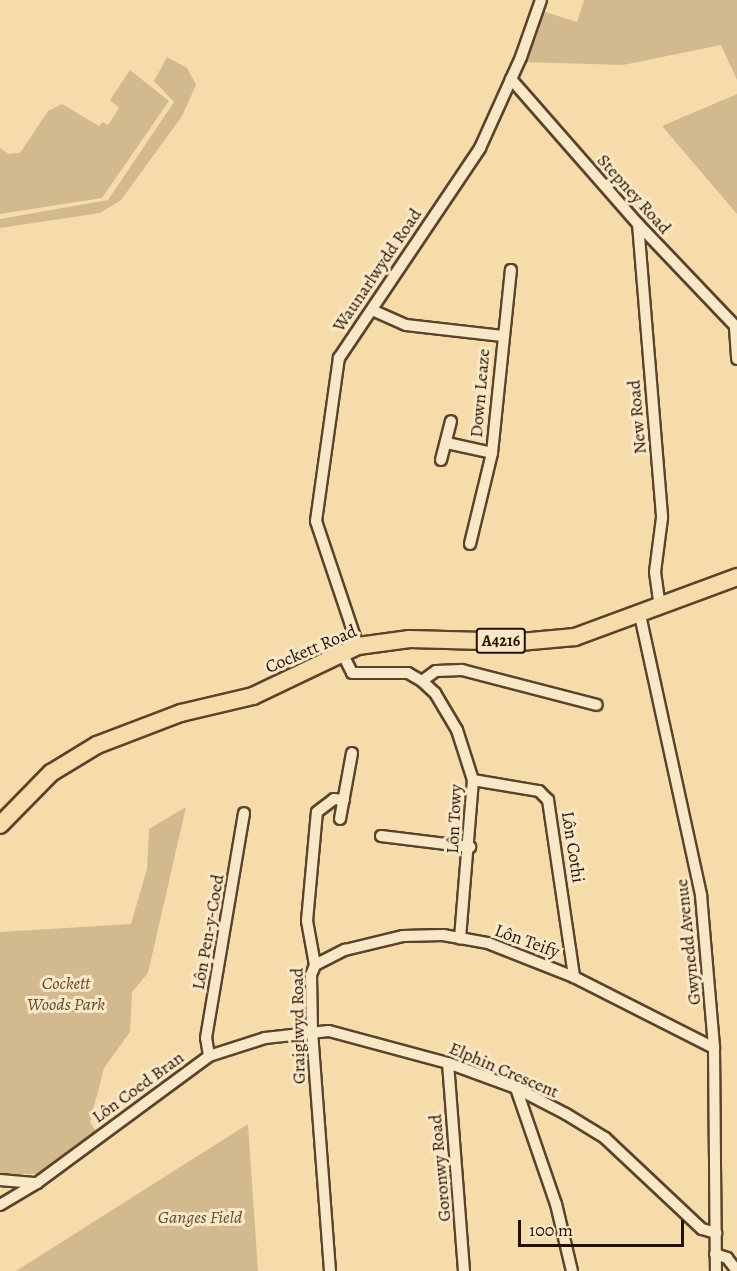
<!DOCTYPE html>
<html>
<head>
<meta charset="utf-8">
<style>
  body { margin:0 }
  #map { position:relative; width:737px; height:1271px; overflow:hidden; background:#f6dcab; font-family:Alegreya,serif }
  div>[style] { position:absolute }
  .green>* { inset:0; background:#d3b98e }
  .roads { filter:drop-shadow(2px 0 #5a432b) drop-shadow(-2px 0 #5a432b) drop-shadow(0 2px #5a432b) drop-shadow(0 -2px #5a432b) }
  .street>* { height:10px; margin:-5px; padding:0 5px; transform-origin:5px; border-radius:5px; background:#f9e8c8 }
  .primary>* { height:16px; margin:-8px; padding:0 8px; transform-origin:8px; border-radius:8px; background:#f6dcab }
  span { translate:-50% -50%; white-space:nowrap; text-align:center; line-height:1.15; -webkit-text-stroke:6px #f9e8c8; paint-order:stroke }
  .shield-label span { padding:2px 4px; background:#f9e8c8; border:2px solid; border-radius:4px; -webkit-text-stroke-width:0 }
  .shield-label { font-size:16px; color:#261000; font-weight:700 }
  .street-label { font-size:18px; color:#261000 }
  .park-label { font-size:18px; color:#634b32; font-style:italic }
  .scale { position:absolute; left:518px; top:1220px; width:166px; height:27px; box-sizing:border-box; border:3px solid #261000; border-top:0; padding-left:8px; font-size:18px; line-height:21px; white-space:nowrap; color:#261000; -webkit-text-stroke:4px #f9e8c8; paint-order:stroke }
</style>
</head>
<body>
<div id="map">
  <div class="green">
    <i style="clip-path:polygon(584px 0,737px 0,737px 80px,721px 45px,623px 65px,522px 62px,539px 10px,577px 22px)"></i>
    <i style="clip-path:polygon(167px 57px,187px 68px,196px 85px,182px 116px,121px 200px,100px 213px,0 228px,0 219px,108px 200px,174px 102px,154px 81px)"></i>
    <i style="clip-path:polygon(130px 70px,169px 101px,102px 198px,0 214px,0 148px,8px 154px,20px 153px,48px 111px,62px 104px,99px 126px,103px 122px,108px 125px,119px 108px,110px 100px)"></i>
    <i style="clip-path:polygon(737px 94px,737px 214px,662px 126px)"></i>
    <i style="clip-path:polygon(186px 807px,148px 973px,132px 992px,130px 1032px,104px 1068px,90px 1122px,98px 1135px,41px 1174px,0 1174px,0 932px,131px 924px,147px 869px,149px 829px)"></i>
    <i style="clip-path:polygon(248px 1124px,258px 1271px,16px 1271px)"></i>
  </div>
  <div class="roads">
    <div class="street">
      <i style="left:511px;top:79px;width:193px;rotate:48.8deg"></i>
      <i style="left:638px;top:224px;width:144px;rotate:46.4deg"></i>
      <i style="left:638px;top:224px;width:295px;rotate:85.3deg"></i>
      <i style="left:662px;top:518px;width:54px;rotate:97.4deg"></i>
      <i style="left:655px;top:572px;width:35px;rotate:82deg"></i>
      <i style="left:372px;top:310px;width:37px;rotate:24deg"></i>
      <i style="left:406px;top:325px;width:97px;rotate:6.5deg"></i>
      <i style="left:735px;top:328px;width:31px;rotate:86deg"></i>
      <i style="left:447px;top:443px;width:46px;rotate:12.5deg"></i>
      <i style="left:441px;top:460px;width:40px;rotate:-75.6deg"></i>
      <i style="left:470px;top:544px;width:94px;rotate:-76.4deg"></i>
      <i style="left:492px;top:453px;width:184px;rotate:-84.1deg"></i>
      <i style="left:640px;top:615px;width:287px;rotate:77.7deg"></i>
      <i style="left:701px;top:895px;width:154px;rotate:85.1deg"></i>
      <i style="left:714px;top:1048px;width:223px;rotate:89.5deg"></i>
      <i style="left:358px;top:646px;width:132px;rotate:-108.6deg"></i>
      <i style="left:316px;top:521px;width:165px;rotate:-82deg"></i>
      <i style="left:339px;top:358px;width:253px;rotate:-56.1deg"></i>
      <i style="left:480px;top:148px;width:100px;rotate:-65.7deg"></i>
      <i style="left:521px;top:57px;width:60px;rotate:-70.7deg"></i>
      <i style="left:342px;top:653px;width:22px;rotate:63deg"></i>
      <i style="left:352px;top:673px;width:56px"></i>
      <i style="left:408px;top:673px;width:16px;rotate:30deg"></i>
      <i style="left:422px;top:681px;width:18px;rotate:43deg"></i>
      <i style="left:435px;top:693px;width:43px;rotate:59.3deg"></i>
      <i style="left:457px;top:730px;width:52px;rotate:72.3deg"></i>
      <i style="left:473px;top:780px;width:159px;rotate:94.7deg"></i>
      <i style="left:422px;top:681px;width:17px;rotate:-36deg"></i>
      <i style="left:436px;top:671px;width:26px;rotate:-2deg"></i>
      <i style="left:462px;top:670px;width:139px;rotate:14.5deg"></i>
      <i style="left:473px;top:780px;width:67px;rotate:9.5deg"></i>
      <i style="left:539px;top:791px;width:13px;rotate:45deg"></i>
      <i style="left:548px;top:800px;width:179px;rotate:81.6deg"></i>
      <i style="left:340px;top:819px;width:67px;rotate:-79.7deg"></i>
      <i style="left:381px;top:836px;width:90px;rotate:7deg"></i>
      <i style="left:315px;top:965px;width:34px;rotate:-27deg"></i>
      <i style="left:345px;top:950px;width:60px;rotate:-13.6deg"></i>
      <i style="left:403px;top:936px;width:40px;rotate:-1.4deg"></i>
      <i style="left:443px;top:935px;width:46px;rotate:10.1deg"></i>
      <i style="left:488px;top:943px;width:92px;rotate:21.6deg"></i>
      <i style="left:574px;top:977px;width:157px;rotate:26.9deg"></i>
      <i style="left:209px;top:1056px;width:18px;rotate:-99deg"></i>
      <i style="left:206px;top:1038px;width:228px;rotate:-80.4deg"></i>
      <i style="left:448px;top:1063px;width:209px;rotate:85.6deg"></i>
      <i style="left:516px;top:1088px;width:123px;rotate:71deg"></i>
      <i style="left:556px;top:1204px;width:69px;rotate:76.6deg"></i>
      <i style="left:0;top:1180px;width:37px;rotate:5deg"></i>
      <i style="left:0;top:1205px;width:43px;rotate:-30.7deg"></i>
      <i style="left:37px;top:1183px;width:214px;rotate:-36.4deg"></i>
      <i style="left:209px;top:1056px;width:59px;rotate:-17.8deg"></i>
      <i style="left:265px;top:1038px;width:64px;rotate:-6.2deg"></i>
      <i style="left:329px;top:1031px;width:123px;rotate:15.1deg"></i>
      <i style="left:448px;top:1063px;width:72px;rotate:20.2deg"></i>
      <i style="left:516px;top:1088px;width:56px;rotate:27.5deg"></i>
      <i style="left:566px;top:1114px;width:46px;rotate:31.6deg"></i>
      <i style="left:605px;top:1138px;width:133px;rotate:43.2deg"></i>
      <i style="left:702px;top:1229px;width:15px;rotate:16deg"></i>
      <i style="left:715px;top:1254px;width:13px;rotate:18deg"></i>
      <i style="left:727px;top:1258px;width:16px;rotate:52deg"></i>
      <i style="left:330px;top:1271px;width:240px;rotate:-94.3deg"></i>
      <i style="left:312px;top:1032px;width:57px;rotate:-91deg"></i>
      <i style="left:311px;top:975px;width:11px;rotate:-68deg"></i>
      <i style="left:315px;top:965px;width:45px;rotate:-100.3deg"></i>
      <i style="left:307px;top:921px;width:109px;rotate:-84.8deg"></i>
      <i style="left:317px;top:812px;width:21px;rotate:-37deg"></i>
      <i style="left:334px;top:799px;width:10px;rotate:6deg"></i>
    </div>
    <div class="primary">
      <i style="left:0;top:825px;width:73px;rotate:-45.6deg"></i>
      <i style="left:51px;top:773px;width:54px;rotate:-31.3deg"></i>
      <i style="left:97px;top:745px;width:90px;rotate:-20.9deg"></i>
      <i style="left:181px;top:713px;width:74px;rotate:-13.3deg"></i>
      <i style="left:253px;top:696px;width:116px;rotate:-25.5deg"></i>
      <i style="left:358px;top:646px;width:52px;rotate:-7.7deg"></i>
      <i style="left:410px;top:639px;width:110px;rotate:1.6deg"></i>
      <i style="left:520px;top:642px;width:55px;rotate:-5.2deg"></i>
      <i style="left:575px;top:637px;width:173px;rotate:-20.3deg"></i>
    </div>
  </div>
  <div class="shield-label">
    <span style="left:501px;top:641px">A4216</span>
  </div>
  <div class="street-label">
    <span style="left:634px;top:194px;rotate:48deg">Stepney Road</span>
    <span style="left:377px;top:270px;rotate:-56deg">Waunarlwydd Road</span>
    <span style="left:480px;top:393px;rotate:-85deg">Down Leaze</span>
    <span style="left:637px;top:417px;rotate:-95deg">New Road</span>
    <span style="left:311px;top:649px;rotate:-23deg">Cockett Road</span>
    <span style="left:454px;top:819px;rotate:-87deg">Lôn Towy</span>
    <span style="left:573px;top:847px;rotate:81deg">Lôn Cothi</span>
    <span style="left:208px;top:932px;rotate:-80deg">Lôn Pen-y-Coed</span>
    <span style="left:527px;top:941px;rotate:20deg">Lôn Teify</span>
    <span style="left:688px;top:942px;rotate:-96deg">Gwynedd Avenue</span>
    <span style="left:298px;top:1026px;rotate:-91deg">Graiglwyd Road</span>
    <span style="left:504px;top:1070px;rotate:23deg">Elphin Crescent</span>
    <span style="left:138px;top:1087px;rotate:-36deg">Lôn Coed Bran</span>
    <span style="left:440px;top:1168px;rotate:-95deg">Goronwy Road</span>
  </div>
  <div class="park-label">
    <span style="left:66px;top:994px">Cockett<br>Woods Park</span>
    <span style="left:200px;top:1217px">Ganges Field</span>
  </div>
  <div class="scale">100 m</div>
</div>
</body>
</html>
